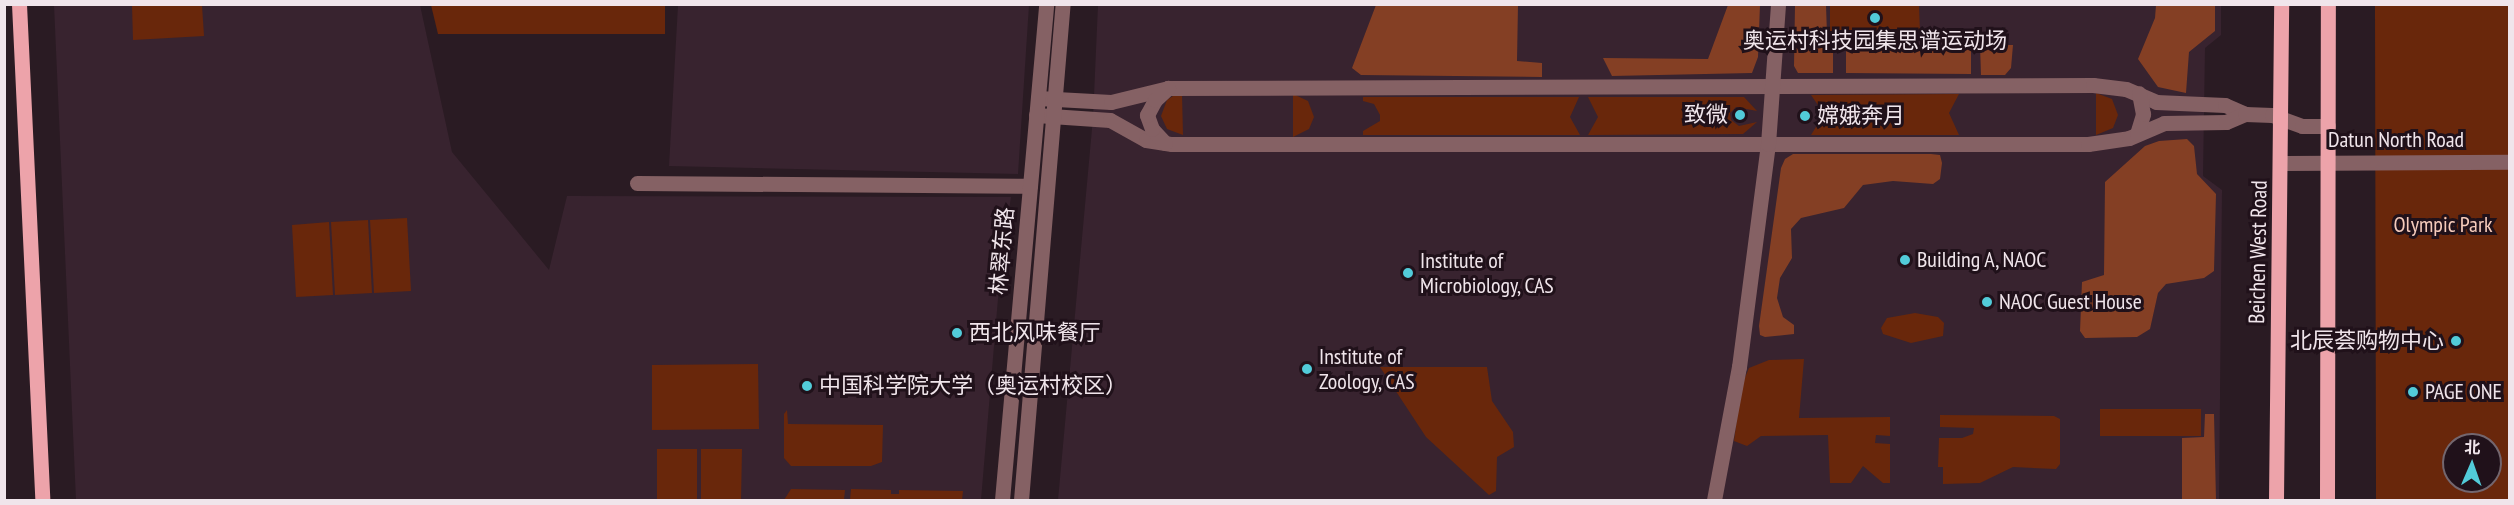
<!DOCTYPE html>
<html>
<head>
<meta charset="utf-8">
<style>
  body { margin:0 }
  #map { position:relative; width:2514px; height:505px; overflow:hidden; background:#2a1b23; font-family:"PT Sans Narrow","Noto Sans SC",sans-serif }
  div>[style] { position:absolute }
  .built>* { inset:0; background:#38232f }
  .green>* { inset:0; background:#69270b }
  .forest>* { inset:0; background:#843f24 }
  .minor>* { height:15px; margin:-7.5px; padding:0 7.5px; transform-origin:7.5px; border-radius:7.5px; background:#856164 }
  .major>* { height:15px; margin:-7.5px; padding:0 7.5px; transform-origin:7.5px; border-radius:7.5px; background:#eda3aa }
  .dots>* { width:16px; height:16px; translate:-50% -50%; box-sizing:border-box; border:3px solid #20111a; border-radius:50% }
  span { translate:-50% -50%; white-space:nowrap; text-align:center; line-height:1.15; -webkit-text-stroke:6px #20111a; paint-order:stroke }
  .poi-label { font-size:22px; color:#f0e5eb }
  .right { translate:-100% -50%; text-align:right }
  .left { translate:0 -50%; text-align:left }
  .street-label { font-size:22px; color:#f0e5eb }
  .park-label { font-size:22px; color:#f6cbbb }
  .frame { position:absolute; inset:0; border:6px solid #f0e5eb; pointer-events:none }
  .north { position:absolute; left:2442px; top:433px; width:60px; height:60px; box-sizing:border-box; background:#20111a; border:2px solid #73666e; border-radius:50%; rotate:2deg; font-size:16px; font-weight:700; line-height:24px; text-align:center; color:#f0e5eb }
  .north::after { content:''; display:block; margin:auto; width:21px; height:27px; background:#52cbd9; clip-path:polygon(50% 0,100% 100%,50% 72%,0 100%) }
</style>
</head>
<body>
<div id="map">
  <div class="built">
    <i style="clip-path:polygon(54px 5px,420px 5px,452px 152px,549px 270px,567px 196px,1011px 197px,1001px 263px,981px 500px,76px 500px)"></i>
    <i style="clip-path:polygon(678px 5px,1029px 5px,1018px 174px,669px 166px)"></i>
    <i style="clip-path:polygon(1098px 5px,2221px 5px,2221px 35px,2205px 48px,2203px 176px,2222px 190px,2219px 500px,1058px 500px,1093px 118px)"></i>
  </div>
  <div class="green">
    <i style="clip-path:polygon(132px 5px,202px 5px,204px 36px,133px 40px)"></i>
    <i style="clip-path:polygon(431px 5px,665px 5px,665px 34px,438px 34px)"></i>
    <i style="clip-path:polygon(1830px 5px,1919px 5px,1920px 32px,1830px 32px)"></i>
    <i style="clip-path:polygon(evenodd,2375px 5px,2509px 5px,2509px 500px,2376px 500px,2375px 5px,2454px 445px,2490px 445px,2490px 481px,2454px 481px,2454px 445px)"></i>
    <i style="clip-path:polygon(2096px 93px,2112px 99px,2118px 115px,2113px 128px,2096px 135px)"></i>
    <i style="clip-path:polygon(1176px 94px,1182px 94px,1183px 135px,1167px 129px,1161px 116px,1167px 100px)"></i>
    <i style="clip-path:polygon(1293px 94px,1308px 101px,1314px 117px,1309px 129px,1293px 137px)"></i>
    <i style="clip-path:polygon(1959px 94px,1949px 113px,1959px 135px,1811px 135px,1824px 114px,1811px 95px)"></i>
    <i style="clip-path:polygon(1363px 97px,1579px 97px,1570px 117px,1580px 135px,1363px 135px,1363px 131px,1380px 121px,1380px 115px,1374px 104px,1363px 101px)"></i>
    <i style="clip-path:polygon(1588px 97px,1744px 97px,1757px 111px,1736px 107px,1730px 113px,1731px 120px,1739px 126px,1757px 122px,1743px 134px,1588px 135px,1598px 117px)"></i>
    <i style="clip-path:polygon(407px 218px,411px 291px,374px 293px,370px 220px)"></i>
    <i style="clip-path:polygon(368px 220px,372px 293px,335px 295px,331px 222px)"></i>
    <i style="clip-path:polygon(329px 222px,333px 295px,296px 297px,292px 225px)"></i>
    <i style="clip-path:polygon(1915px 313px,1938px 317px,1944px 323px,1943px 336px,1911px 343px,1883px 334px,1881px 328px,1887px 318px)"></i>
    <i style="clip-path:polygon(1804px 359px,1799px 418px,1890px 417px,1890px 436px,1876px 435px,1875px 443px,1890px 444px,1890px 483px,1883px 483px,1863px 466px,1851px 483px,1830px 483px,1828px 435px,1761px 436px,1747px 446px,1734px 441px,1741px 387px,1749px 368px,1769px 360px)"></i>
    <i style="clip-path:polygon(758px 364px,759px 429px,652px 430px,652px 365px)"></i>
    <i style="clip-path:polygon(1380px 367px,1487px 367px,1492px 401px,1513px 432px,1514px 447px,1497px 457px,1496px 491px,1489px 495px,1426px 437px)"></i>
    <i style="clip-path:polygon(2100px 409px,2201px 409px,2201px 436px,2100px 436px)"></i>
    <i style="clip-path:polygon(787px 410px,788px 424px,883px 425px,882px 462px,871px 466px,791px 466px,784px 458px,784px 414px)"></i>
    <i style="clip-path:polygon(1940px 415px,2054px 416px,2060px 419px,2060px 464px,2056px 469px,2013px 467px,1980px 483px,1943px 484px,1943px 467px,1938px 467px,1939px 438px,1962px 438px,1973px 434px,1974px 428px,1940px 427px)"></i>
    <i style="clip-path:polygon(657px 449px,697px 449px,697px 500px,657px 500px)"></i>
    <i style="clip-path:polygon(701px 449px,742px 449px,741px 500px,701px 500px)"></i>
    <i style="clip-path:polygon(791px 489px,845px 490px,844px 500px,784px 500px)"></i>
    <i style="clip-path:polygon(851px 489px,891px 490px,891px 494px,899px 494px,899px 490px,963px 491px,962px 500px,850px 500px)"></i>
  </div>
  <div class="forest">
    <i style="clip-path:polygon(1376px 5px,1518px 5px,1517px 61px,1542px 63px,1542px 77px,1361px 75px,1352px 68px)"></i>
    <i style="clip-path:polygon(1728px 5px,1760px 5px,1758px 57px,1752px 73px,1612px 76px,1603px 58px,1708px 59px)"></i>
    <i style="clip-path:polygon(1795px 5px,1826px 5px,1827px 34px,1833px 44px,1833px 73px,1798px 73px,1794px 66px)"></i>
    <i style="clip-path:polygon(2156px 5px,2215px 5px,2215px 31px,2189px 52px,2186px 93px,2158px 87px,2138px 59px,2155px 18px)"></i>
    <i style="clip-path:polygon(1949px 43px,1971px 44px,1971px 74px,1846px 73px,1846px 49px,1949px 51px)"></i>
    <i style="clip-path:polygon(1980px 45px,2013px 45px,2011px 68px,2005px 75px,1981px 75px)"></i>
    <i style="clip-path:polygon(2187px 139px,2194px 146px,2197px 174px,2216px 194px,2214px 271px,2204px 278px,2166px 284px,2158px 293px,2150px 329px,2137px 337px,2085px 338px,2080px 331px,2082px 282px,2104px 275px,2105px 182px,2145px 146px,2159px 141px)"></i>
    <i style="clip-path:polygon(1793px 154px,1931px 154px,1940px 155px,1942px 163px,1940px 179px,1933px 184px,1893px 181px,1863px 185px,1844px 208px,1801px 218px,1791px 229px,1792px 258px,1780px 278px,1777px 298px,1783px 317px,1794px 325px,1794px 334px,1765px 337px,1760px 335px,1759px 326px,1781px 168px,1785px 159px)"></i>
    <i style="clip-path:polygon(2205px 414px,2214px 414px,2216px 500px,2182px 500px,2182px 438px,2204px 437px)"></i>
  </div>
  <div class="minor">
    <i style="left:1038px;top:98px;width:73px;rotate:3.1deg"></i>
    <i style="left:1111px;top:102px;width:59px;rotate:-13.8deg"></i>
    <i style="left:1168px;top:88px;width:925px;rotate:-0.19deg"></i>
    <i style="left:2093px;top:85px;width:33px;rotate:7deg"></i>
    <i style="left:2126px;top:89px;width:33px;rotate:23deg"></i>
    <i style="left:2156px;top:102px;width:69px;rotate:2.5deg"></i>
    <i style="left:2225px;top:105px;width:22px;rotate:24deg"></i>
    <i style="left:1036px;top:115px;width:74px;rotate:3.9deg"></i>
    <i style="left:1110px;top:120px;width:41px;rotate:29.1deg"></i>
    <i style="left:1146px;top:140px;width:26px;rotate:9deg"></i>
    <i style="left:1172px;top:144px;width:916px"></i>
    <i style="left:2088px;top:144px;width:41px;rotate:-8.3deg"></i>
    <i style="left:2129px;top:138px;width:38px;rotate:-23deg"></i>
    <i style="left:2164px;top:123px;width:62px;rotate:-0.9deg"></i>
    <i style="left:2226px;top:122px;width:21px;rotate:-23deg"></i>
    <i style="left:2245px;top:114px;width:27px;rotate:2deg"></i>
    <i style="left:2272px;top:115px;width:32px;rotate:20deg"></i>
    <i style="left:2302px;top:126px;width:26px"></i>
    <i style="left:2137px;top:134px;width:21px;rotate:-73deg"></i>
    <i style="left:2143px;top:114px;width:21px;rotate:-101deg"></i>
    <i style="left:1165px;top:143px;width:19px;rotate:-133deg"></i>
    <i style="left:1152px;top:129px;width:15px;rotate:-110deg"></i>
    <i style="left:1147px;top:115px;width:17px;rotate:-62deg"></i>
    <i style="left:1155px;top:100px;width:18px;rotate:-43deg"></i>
    <i style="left:2281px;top:163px;width:229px;rotate:-0.3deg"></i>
    <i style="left:637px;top:183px;width:393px;rotate:0.4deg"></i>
    <i style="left:1002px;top:500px;width:498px;rotate:-84.9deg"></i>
    <i style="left:1021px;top:500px;width:498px;rotate:-85.2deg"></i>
    <i style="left:1714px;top:500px;width:135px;rotate:-79.4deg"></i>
    <i style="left:1739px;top:367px;width:225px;rotate:-82.6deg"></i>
    <i style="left:1768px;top:144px;width:140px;rotate:-85.9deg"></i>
  </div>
  <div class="major">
    <i style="left:19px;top:4px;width:497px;rotate:87.3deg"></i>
    <i style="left:2276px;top:500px;width:496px;rotate:-89.4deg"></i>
    <i style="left:2327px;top:500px;width:496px;rotate:-89.9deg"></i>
  </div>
  <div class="dots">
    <i style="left:1875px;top:18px;background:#52cbd9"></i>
    <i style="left:1740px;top:115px;background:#52cbd9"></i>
    <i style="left:1805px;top:116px;background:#52cbd9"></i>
    <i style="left:1905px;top:260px;background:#52cbd9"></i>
    <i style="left:1408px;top:273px;background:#52cbd9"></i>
    <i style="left:1987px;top:302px;background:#52cbd9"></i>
    <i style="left:957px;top:333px;background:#52cbd9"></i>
    <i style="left:2456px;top:341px;background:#52cbd9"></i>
    <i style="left:1307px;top:369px;background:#52cbd9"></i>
    <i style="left:807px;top:386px;background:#52cbd9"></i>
    <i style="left:2413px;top:392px;background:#52cbd9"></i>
  </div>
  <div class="poi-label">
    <span style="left:1875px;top:41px">奥运村科技园集思谱运动场</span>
    <span class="right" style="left:1728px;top:115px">致微</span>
    <span class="left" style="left:1817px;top:116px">嫦娥奔月</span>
    <span class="left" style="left:1420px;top:273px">Institute of<br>Microbiology, CAS</span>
    <span class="left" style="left:1917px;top:260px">Building A, NAOC</span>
    <span class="left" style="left:1999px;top:302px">NAOC Guest House</span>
    <span class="left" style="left:969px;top:333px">西北风味餐厅</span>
    <span class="right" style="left:2444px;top:341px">北辰荟购物中心</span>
    <span class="left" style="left:1319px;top:369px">Institute of<br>Zoology, CAS</span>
    <span class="left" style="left:819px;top:386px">中国科学院大学（奥运村校区）</span>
    <span class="left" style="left:2425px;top:392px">PAGE ONE</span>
  </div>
  <div class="street-label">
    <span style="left:2396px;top:140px">Datun North Road</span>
    <span style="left:1002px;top:251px;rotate:-85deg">林翠东路</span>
    <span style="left:2258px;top:252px;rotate:-89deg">Beichen West Road</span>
  </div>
  <div class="park-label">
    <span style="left:2443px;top:225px">Olympic Park</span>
  </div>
  <div class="frame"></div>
  <div class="north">北</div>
</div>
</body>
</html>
